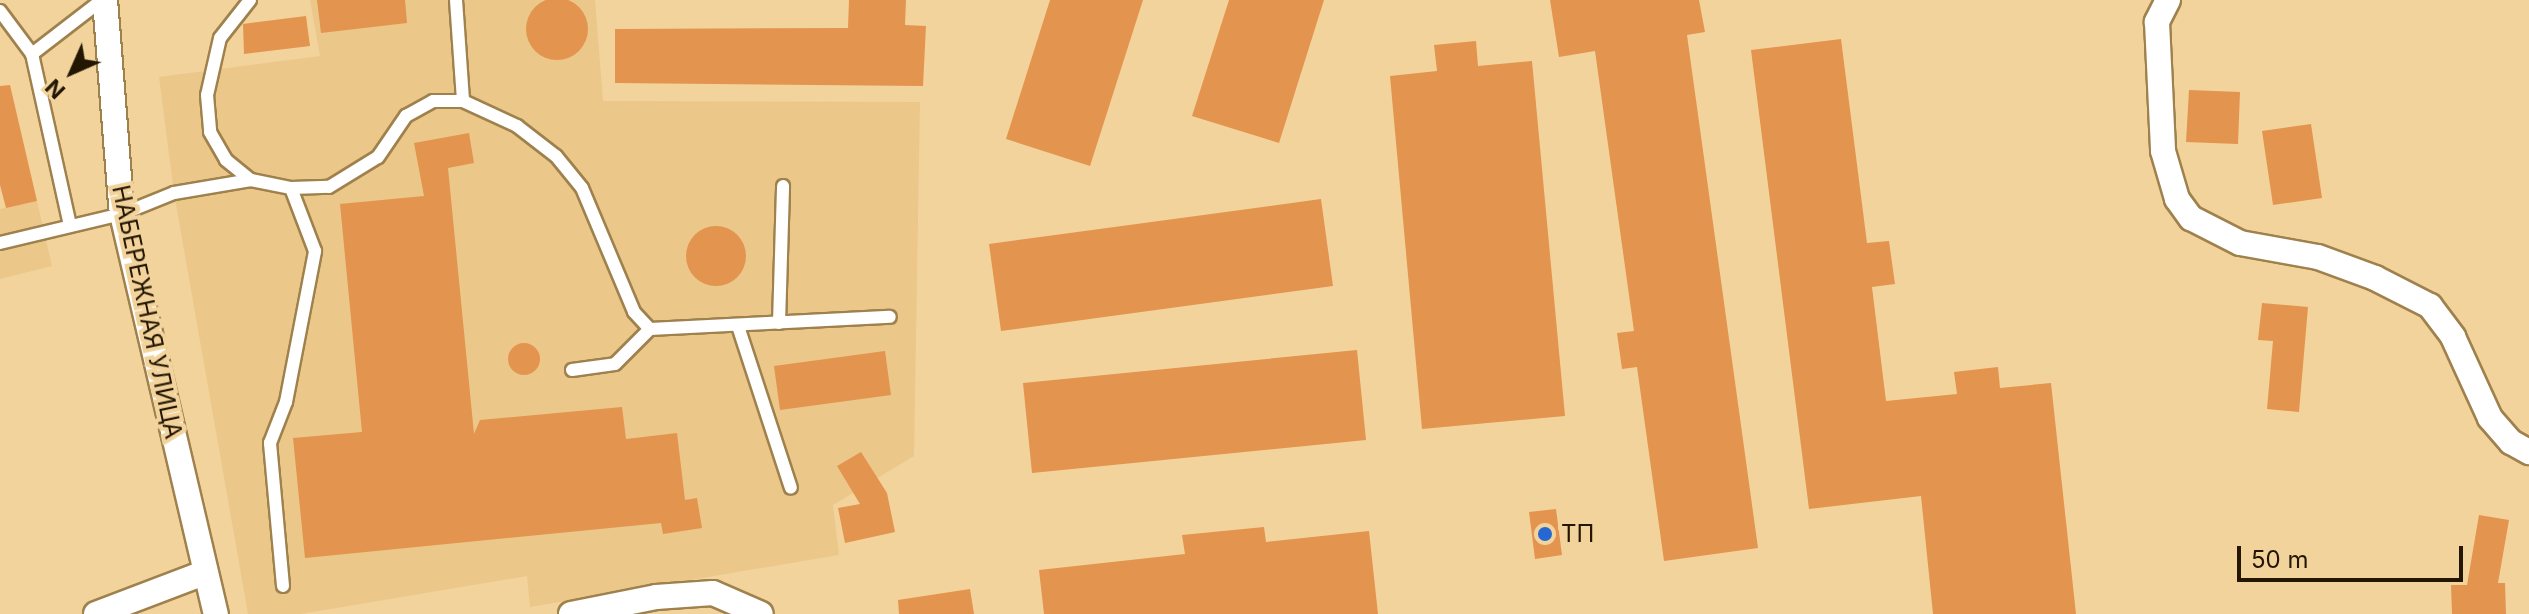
<!DOCTYPE html>
<html>
<head>
<meta charset="utf-8">
<style>
  body { margin:0 }
  #map { position:relative; width:2529px; height:614px; overflow:hidden; background:#f3d39c; font-family:Inter,sans-serif }
  div>[style] { position:absolute }
  .built>* { inset:0; background:#ebc789 }
  .building>* { inset:0; background:#e3944e }
  .round { border-radius:50% }
  .roads { filter:drop-shadow(2px 0 #9f814d) drop-shadow(-2px 0 #9f814d) drop-shadow(0 2px #9f814d) drop-shadow(0 -2px #9f814d) }
  .service>* { height:12px; margin:-6px; padding:0 6px; transform-origin:6px; border-radius:6px; background:#fff }
  .minor>* { height:24px; margin:-12px; padding:0 12px; transform-origin:12px; border-radius:12px; background:#fff }
  .dots>* { width:22px; height:22px; translate:-50% -50%; box-sizing:border-box; border:4px solid #f3d39c; border-radius:50% }
  span { translate:-50% -50%; white-space:nowrap; text-align:center; line-height:1.15; -webkit-text-stroke:8px #f3d39c; paint-order:stroke }
  .street-label { font-size:24px; color:#231703 }
  .poi-label { font-size:24px; color:#231703 }
  .left { translate:0 -50%; text-align:left }
  .north { position:absolute; left:32px; top:32px; width:80px; height:80px; -webkit-text-stroke:6px #f3d39c; paint-order:stroke; rotate:225deg; font-size:22px; font-weight:700; line-height:32px; text-align:center; color:#231703 }
  .north::after { content:''; display:block; margin:auto; width:28px; height:36px; background:#231703; clip-path:polygon(50% 0,100% 100%,50% 72%,0 100%) }
  .scale { position:absolute; left:2237px; top:546px; width:226px; height:36px; box-sizing:border-box; border:4px solid #231703; border-top:0; padding-left:10px; font-size:24px; line-height:28px; white-space:nowrap; color:#231703; -webkit-text-stroke:6px #f3d39c; paint-order:stroke }
</style>
</head>
<body>
<div id="map">
  <div class="built">
    <i style="clip-path:polygon(310px 0,595px 0,603px 101px,920px 102px,914px 456px,833px 505px,839px 555px,530px 607px,527px 576px,301px 614px,248px 614px,174px 193px,159px 77px,320px 56px)"></i>
    <i style="clip-path:polygon(37px 201px,52px 266px,0 279px,0 209px)"></i>
  </div>
  <div class="building">
    <i class="round" style="left:526px;top:-2px;width:62px;height:62px"></i>
    <i style="clip-path:polygon(317px 0,405px 0,407px 23px,321px 33px)"></i>
    <i style="clip-path:polygon(849px 0,906px 0,905px 25px,926px 26px,923px 86px,615px 83px,615px 29px,848px 28px)"></i>
    <i style="clip-path:polygon(1050px 0,1143px 0,1090px 166px,1006px 139px)"></i>
    <i style="clip-path:polygon(1229px 0,1324px 0,1279px 143px,1192px 116px)"></i>
    <i style="clip-path:polygon(1550px 0,1699px 0,1705px 32px,1687px 35px,1758px 548px,1664px 561px,1637px 367px,1622px 369px,1617px 333px,1634px 331px,1595px 51px,1559px 57px)"></i>
    <i style="clip-path:polygon(306px 16px,310px 46px,244px 54px,243px 24px)"></i>
    <i style="clip-path:polygon(1841px 39px,1867px 243px,1889px 241px,1895px 284px,1872px 287px,1886px 401px,1957px 394px,1954px 372px,1998px 367px,2000px 388px,2051px 383px,2076px 614px,1933px 614px,1921px 496px,1809px 509px,1751px 50px)"></i>
    <i style="clip-path:polygon(1476px 41px,1478px 66px,1532px 61px,1565px 416px,1422px 429px,1390px 76px,1437px 71px,1434px 45px)"></i>
    <i style="clip-path:polygon(10px 85px,37px 201px,6px 208px,0 185px,0 86px)"></i>
    <i style="clip-path:polygon(2189px 90px,2240px 92px,2238px 144px,2186px 142px)"></i>
    <i style="clip-path:polygon(2311px 124px,2322px 198px,2273px 205px,2262px 131px)"></i>
    <i style="clip-path:polygon(469px 133px,474px 163px,448px 168px,474px 434px,480px 420px,622px 407px,626px 439px,677px 433px,685px 500px,697px 498px,702px 528px,663px 534px,661px 523px,305px 558px,293px 438px,362px 432px,340px 204px,424px 196px,414px 143px)"></i>
    <i style="clip-path:polygon(1321px 199px,1333px 286px,1001px 331px,989px 244px)"></i>
    <i class="round" style="left:686px;top:226px;width:60px;height:60px"></i>
    <i style="clip-path:polygon(2262px 303px,2308px 307px,2299px 412px,2267px 409px,2273px 341px,2258px 340px)"></i>
    <i class="round" style="left:508px;top:343px;width:32px;height:32px"></i>
    <i style="clip-path:polygon(1357px 350px,1366px 440px,1032px 473px,1023px 383px)"></i>
    <i style="clip-path:polygon(885px 351px,891px 395px,780px 410px,774px 366px)"></i>
    <i style="clip-path:polygon(861px 452px,887px 493px,895px 532px,845px 543px,838px 508px,860px 504px,837px 466px)"></i>
    <i style="clip-path:polygon(1556px 509px,1562px 555px,1535px 559px,1529px 512px)"></i>
    <i style="clip-path:polygon(2479px 515px,2509px 520px,2498px 583px,2505px 583px,2506px 614px,2452px 614px,2451px 585px,2467px 585px)"></i>
    <i style="clip-path:polygon(1264px 527px,1266px 542px,1369px 531px,1378px 614px,1044px 614px,1039px 570px,1185px 554px,1182px 535px)"></i>
    <i style="clip-path:polygon(970px 589px,974px 614px,899px 614px,898px 600px)"></i>
  </div>
  <div class="roads">
    <div class="service">
      <i style="left:250px;top:0;width:48px;rotate:128.3deg"></i>
      <i style="left:220px;top:38px;width:58px;rotate:102.8deg"></i>
      <i style="left:207px;top:95px;width:37px;rotate:85deg"></i>
      <i style="left:210px;top:132px;width:32px;rotate:60deg"></i>
      <i style="left:226px;top:160px;width:32px;rotate:39deg"></i>
      <i style="left:456px;top:0;width:101px;rotate:86deg"></i>
      <i style="left:0;top:11px;width:54px;rotate:53.3deg"></i>
      <i style="left:32px;top:54px;width:176px;rotate:77.5deg"></i>
      <i style="left:32px;top:54px;width:88px;rotate:-37.6deg"></i>
      <i style="left:0;top:243px;width:125px;rotate:-13.4deg"></i>
      <i style="left:122px;top:214px;width:56px;rotate:-22deg"></i>
      <i style="left:174px;top:193px;width:78px;rotate:-9.6deg"></i>
      <i style="left:251px;top:180px;width:41px;rotate:11.3deg"></i>
      <i style="left:291px;top:188px;width:38px;rotate:-2deg"></i>
      <i style="left:329px;top:187px;width:57px;rotate:-31.5deg"></i>
      <i style="left:378px;top:157px;width:50px;rotate:-55.7deg"></i>
      <i style="left:406px;top:116px;width:31px;rotate:-29deg"></i>
      <i style="left:433px;top:101px;width:30px"></i>
      <i style="left:463px;top:101px;width:60px;rotate:24.8deg"></i>
      <i style="left:517px;top:126px;width:49px;rotate:37.6deg"></i>
      <i style="left:556px;top:156px;width:41px;rotate:50.9deg"></i>
      <i style="left:582px;top:188px;width:134px;rotate:67.2deg"></i>
      <i style="left:634px;top:312px;width:23px;rotate:47deg"></i>
      <i style="left:650px;top:329px;width:240px;rotate:-2.9deg"></i>
      <i style="left:779px;top:323px;width:137px;rotate:-88.3deg"></i>
      <i style="left:738px;top:326px;width:170px;rotate:71.9deg"></i>
      <i style="left:572px;top:370px;width:43px;rotate:-7.9deg"></i>
      <i style="left:615px;top:364px;width:49px;rotate:-45deg"></i>
      <i style="left:283px;top:586px;width:144px;rotate:-95.2deg"></i>
      <i style="left:270px;top:443px;width:44px;rotate:-68.7deg"></i>
      <i style="left:286px;top:402px;width:154px;rotate:-79.1deg"></i>
      <i style="left:315px;top:251px;width:67px;rotate:-110.9deg"></i>
    </div>
    <div class="minor">
      <i style="left:105px;top:0;width:215px;rotate:85.5deg"></i>
      <i style="left:122px;top:214px;width:411px;rotate:76.8deg"></i>
      <i style="left:2168px;top:0;width:25px;rotate:117deg"></i>
      <i style="left:2157px;top:22px;width:129px;rotate:87.3deg"></i>
      <i style="left:2163px;top:151px;width:50px;rotate:73.7deg"></i>
      <i style="left:2177px;top:199px;width:24px;rotate:54deg"></i>
      <i style="left:2191px;top:218px;width:55px;rotate:27deg"></i>
      <i style="left:2240px;top:243px;width:79px;rotate:10.2deg"></i>
      <i style="left:2318px;top:257px;width:61px;rotate:20.2deg"></i>
      <i style="left:2375px;top:278px;width:62px;rotate:27deg"></i>
      <i style="left:2430px;top:306px;width:39px;rotate:53deg"></i>
      <i style="left:2453px;top:337px;width:89px;rotate:65.4deg"></i>
      <i style="left:2490px;top:418px;width:32px;rotate:49deg"></i>
      <i style="left:2511px;top:442px;width:21px;rotate:29deg"></i>
      <i style="left:96px;top:614px;width:116px;rotate:-20.8deg"></i>
      <i style="left:571px;top:614px;width:87px;rotate:-11.3deg"></i>
      <i style="left:656px;top:597px;width:57px;rotate:-4deg"></i>
      <i style="left:713px;top:593px;width:52px;rotate:23.6deg"></i>
    </div>
  </div>
  <div class="dots">
    <i style="left:1545px;top:534px;background:#2667d4"></i>
  </div>
  <div class="street-label">
    <span style="left:147px;top:312px;rotate:78deg">НАБЕРЕЖНАЯ УЛИЦА</span>
  </div>
  <div class="poi-label">
    <span class="left" style="left:1561px;top:534px">ТП</span>
  </div>
  <div class="north">N</div>
  <div class="scale">50 m</div>
</div>
</body>
</html>
